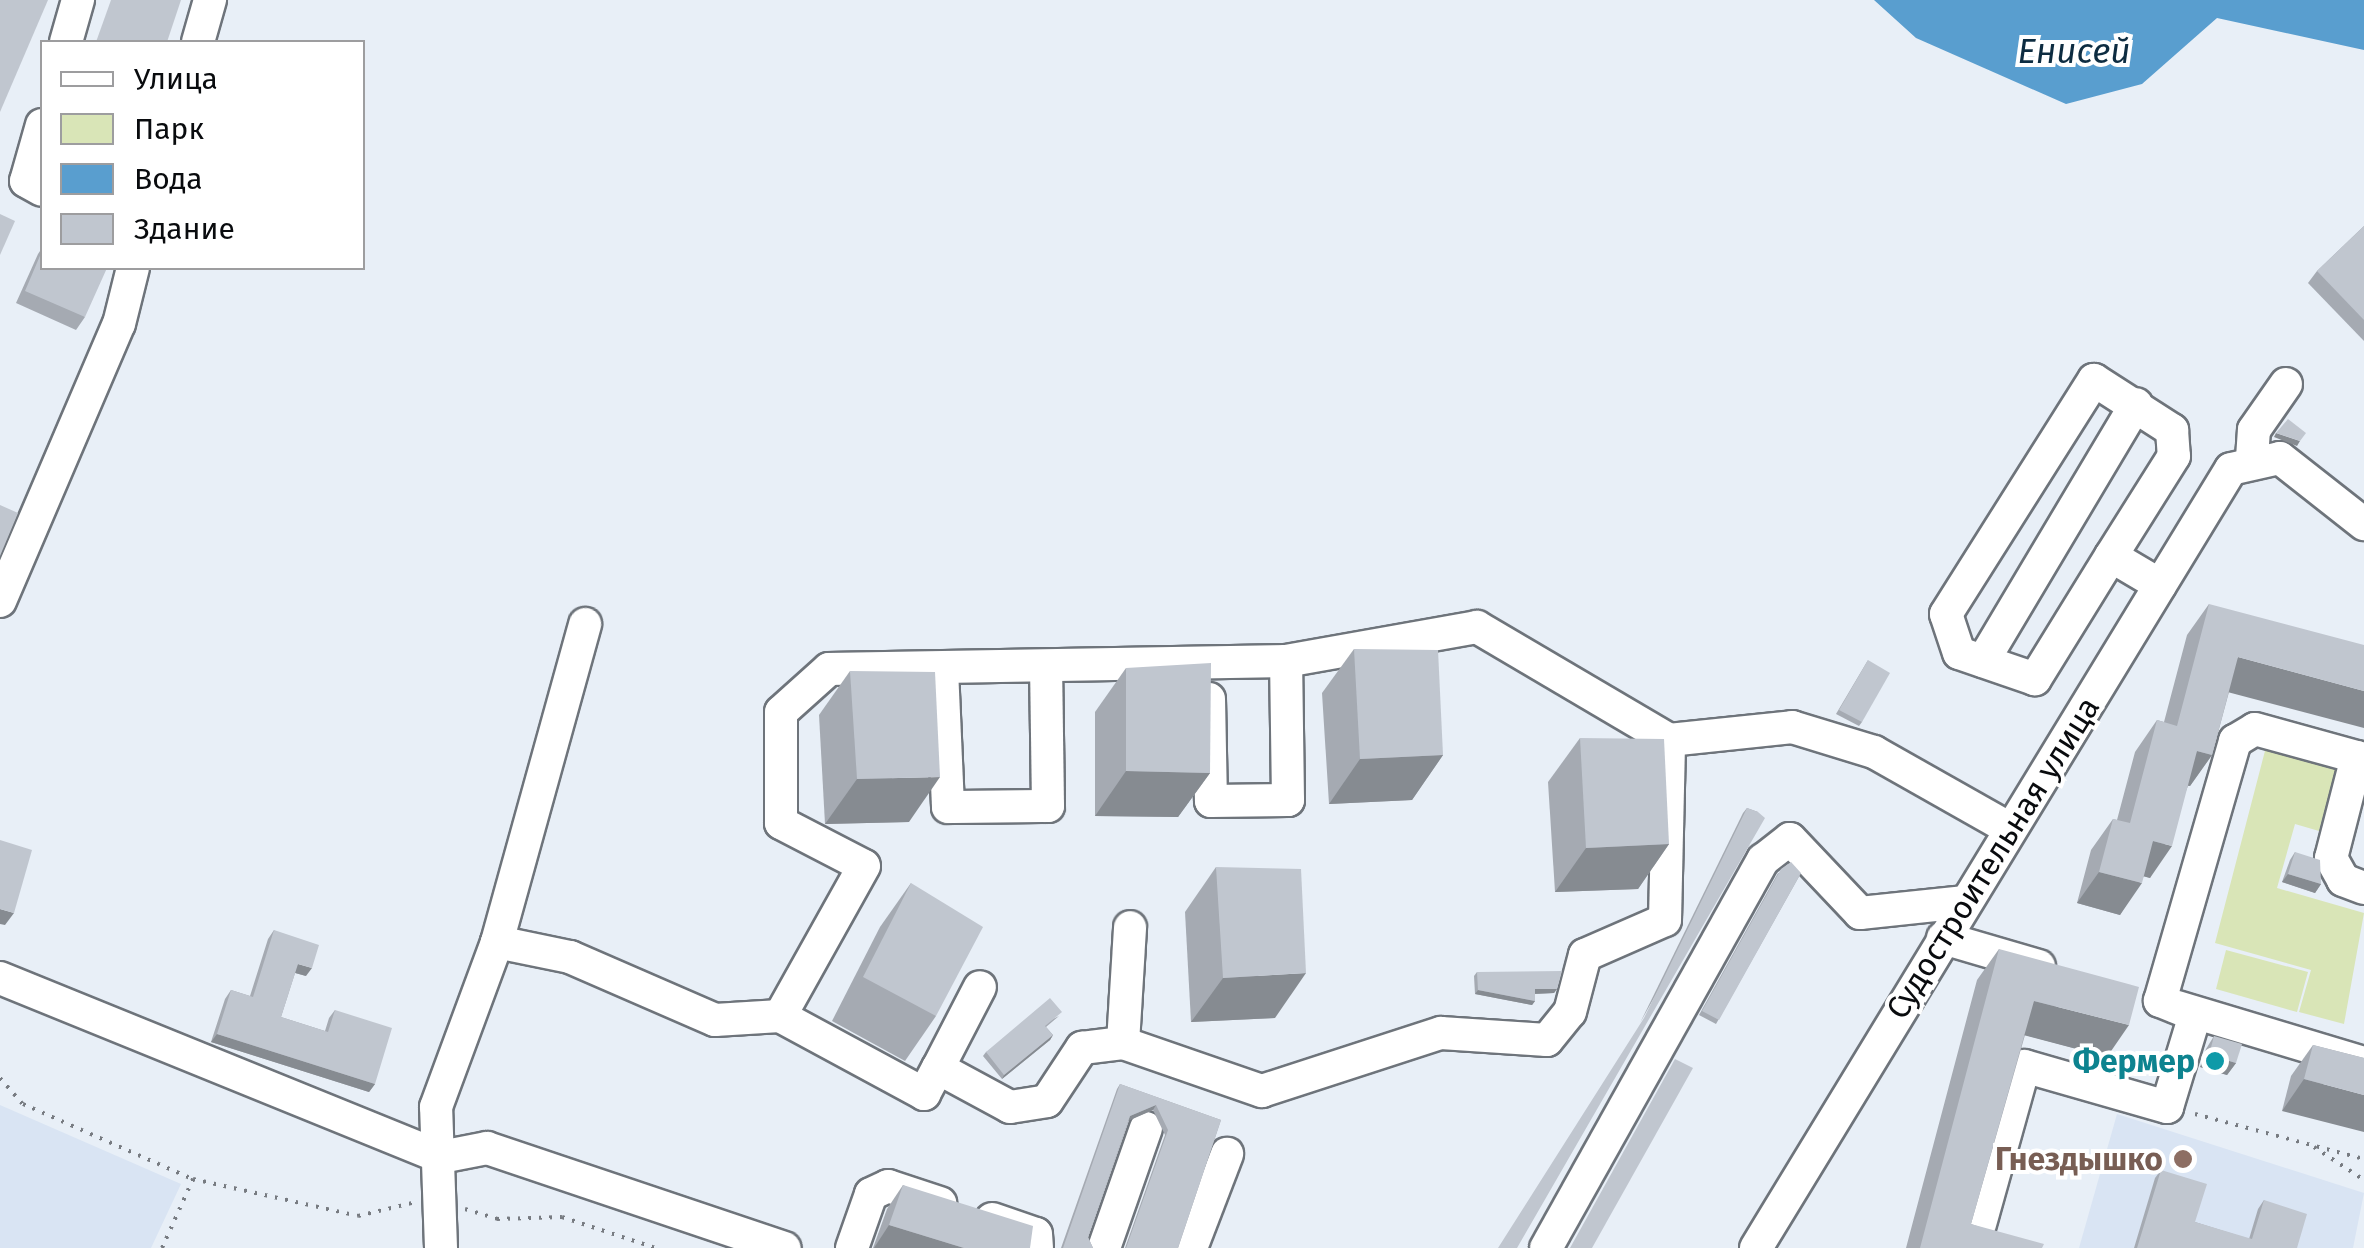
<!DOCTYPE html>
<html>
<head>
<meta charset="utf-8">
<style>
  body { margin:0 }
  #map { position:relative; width:2364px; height:1248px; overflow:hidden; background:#e8eff7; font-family:"Fira Sans",sans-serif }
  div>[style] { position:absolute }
  .built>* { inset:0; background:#d9e4f3 }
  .green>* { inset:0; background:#d9e5b7 }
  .water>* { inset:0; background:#599ecf }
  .path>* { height:4px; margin-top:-2px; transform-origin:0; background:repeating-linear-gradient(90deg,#777b81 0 2.5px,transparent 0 10.5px) }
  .roads { filter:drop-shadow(2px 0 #6e747b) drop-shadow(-2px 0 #6e747b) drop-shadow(0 2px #6e747b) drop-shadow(0 -2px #6e747b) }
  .minor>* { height:32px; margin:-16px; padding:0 16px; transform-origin:16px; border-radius:16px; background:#fff }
  .wall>* { inset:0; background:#a5aab2 }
  .shaded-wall>* { inset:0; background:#868b91 }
  .building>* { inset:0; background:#c0c6cf }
  .dots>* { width:28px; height:28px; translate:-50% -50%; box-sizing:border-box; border:5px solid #fff; border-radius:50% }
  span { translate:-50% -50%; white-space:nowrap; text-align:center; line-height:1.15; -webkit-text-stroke:8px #fff; paint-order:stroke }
  .street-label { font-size:32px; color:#090b0e }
  .culture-label { font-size:32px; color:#0d838f; font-weight:700 }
  .right { translate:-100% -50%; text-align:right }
  .education-label { font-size:32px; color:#785e54; font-weight:700 }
  .water-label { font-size:35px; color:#0d2c41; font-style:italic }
  .legend { position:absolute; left:40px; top:40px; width:325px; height:230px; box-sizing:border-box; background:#fff; border:2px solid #9d9d9f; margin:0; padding:12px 18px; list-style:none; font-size:30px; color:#090b0e }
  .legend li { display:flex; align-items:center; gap:20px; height:50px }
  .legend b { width:50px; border:2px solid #9d9d9f }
</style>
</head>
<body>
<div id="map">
  <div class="built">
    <i style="clip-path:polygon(0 1105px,181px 1184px,151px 1248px,0 1248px)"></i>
    <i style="clip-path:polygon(2117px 1114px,2364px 1193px,2353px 1248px,2079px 1248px)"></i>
  </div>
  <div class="green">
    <i style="clip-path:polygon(2266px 747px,2337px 767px,2319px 831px,2295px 824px,2277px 888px,2364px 913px,2344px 1024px,2299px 1012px,2311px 970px,2215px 943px)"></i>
    <i style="clip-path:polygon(2226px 950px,2308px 972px,2297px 1012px,2216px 989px)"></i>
  </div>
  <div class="water">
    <i style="clip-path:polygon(1874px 0,2364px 0,2364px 50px,2217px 18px,2142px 84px,2066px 104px,1916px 38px)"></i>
  </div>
  <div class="path">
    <i style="left:0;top:1078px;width:35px;rotate:49deg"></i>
    <i style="left:23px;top:1104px;width:185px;rotate:23.9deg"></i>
    <i style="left:2195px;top:1114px;width:175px;rotate:14.9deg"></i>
    <i style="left:2314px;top:1147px;width:60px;rotate:33.4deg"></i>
    <i style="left:465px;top:1209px;width:34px;rotate:17deg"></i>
    <i style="left:497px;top:1219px;width:65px;rotate:-1.8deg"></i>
    <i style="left:562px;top:1217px;width:99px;rotate:18.3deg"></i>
    <i style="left:162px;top:1248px;width:76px;rotate:-65.8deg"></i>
    <i style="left:193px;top:1179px;width:169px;rotate:12.6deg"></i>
    <i style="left:358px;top:1216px;width:56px;rotate:-13.5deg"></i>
  </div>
  <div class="roads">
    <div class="minor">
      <i style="left:66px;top:42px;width:44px;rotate:-74.1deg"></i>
      <i style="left:198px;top:42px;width:44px;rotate:-74.1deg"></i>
      <i style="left:42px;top:125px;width:58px;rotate:105.9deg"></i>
      <i style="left:26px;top:181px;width:18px;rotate:29deg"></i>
      <i style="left:2252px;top:458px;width:28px;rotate:-86deg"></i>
      <i style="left:2254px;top:430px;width:56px;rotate:-55.2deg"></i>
      <i style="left:2111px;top:556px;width:145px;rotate:121.7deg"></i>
      <i style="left:2035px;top:679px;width:80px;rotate:-161.1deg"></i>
      <i style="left:1959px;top:653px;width:41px;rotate:-108.4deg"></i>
      <i style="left:1946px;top:614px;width:277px;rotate:-57.7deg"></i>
      <i style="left:2094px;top:380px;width:93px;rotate:32.7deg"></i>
      <i style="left:2172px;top:430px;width:26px;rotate:86deg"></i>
      <i style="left:2174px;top:456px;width:118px;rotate:122.2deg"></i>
      <i style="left:2111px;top:556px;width:57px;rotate:30.6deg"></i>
      <i style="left:0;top:601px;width:301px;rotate:-66.8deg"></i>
      <i style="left:119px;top:324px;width:58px;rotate:-76deg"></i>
      <i style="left:1983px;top:661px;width:299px;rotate:-59.2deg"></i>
      <i style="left:942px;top:669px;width:138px;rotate:87.5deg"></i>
      <i style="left:948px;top:807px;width:100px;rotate:-0.6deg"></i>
      <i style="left:1048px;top:806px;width:135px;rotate:-90.8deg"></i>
      <i style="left:1209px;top:699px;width:102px;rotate:88.9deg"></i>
      <i style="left:1211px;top:801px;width:77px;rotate:-0.7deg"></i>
      <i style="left:1288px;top:800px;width:139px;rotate:-90.8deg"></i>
      <i style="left:1669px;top:740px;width:124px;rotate:-6deg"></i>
      <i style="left:1792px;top:727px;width:86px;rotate:17deg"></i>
      <i style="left:1874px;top:752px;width:156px;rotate:29.5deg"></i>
      <i style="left:1943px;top:938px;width:100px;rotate:16.3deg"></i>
      <i style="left:497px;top:942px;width:75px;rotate:11.6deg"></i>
      <i style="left:570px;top:957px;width:158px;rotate:23.5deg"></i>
      <i style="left:715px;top:1020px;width:65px;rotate:-3.5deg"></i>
      <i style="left:780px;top:1016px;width:164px;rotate:28.4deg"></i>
      <i style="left:924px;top:1094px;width:30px;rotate:-62deg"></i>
      <i style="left:938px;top:1068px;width:82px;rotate:28.4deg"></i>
      <i style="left:1010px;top:1107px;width:37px;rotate:-9deg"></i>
      <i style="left:1047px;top:1101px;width:64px;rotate:-56.6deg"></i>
      <i style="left:1082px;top:1048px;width:41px;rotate:-7deg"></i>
      <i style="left:1123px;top:1043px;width:147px;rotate:19.1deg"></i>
      <i style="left:1262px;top:1091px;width:188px;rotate:-18deg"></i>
      <i style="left:1441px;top:1033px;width:106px;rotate:3.8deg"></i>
      <i style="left:1547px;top:1040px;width:36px;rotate:-51deg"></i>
      <i style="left:1570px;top:1012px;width:59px;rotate:-75.3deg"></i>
      <i style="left:1585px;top:955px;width:87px;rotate:-23.6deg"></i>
      <i style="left:1665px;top:920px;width:180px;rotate:-88.7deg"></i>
      <i style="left:1669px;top:740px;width:223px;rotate:-149.5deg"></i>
      <i style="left:1477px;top:627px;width:194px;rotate:169.9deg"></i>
      <i style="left:1286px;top:661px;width:457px;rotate:179deg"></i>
      <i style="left:829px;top:669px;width:64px;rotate:138.1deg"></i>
      <i style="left:781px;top:712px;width:111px;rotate:90deg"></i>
      <i style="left:781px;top:823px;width:93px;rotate:27.4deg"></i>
      <i style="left:864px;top:866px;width:172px;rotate:119.2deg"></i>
      <i style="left:0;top:978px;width:476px;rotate:22.1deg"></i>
      <i style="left:441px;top:1157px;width:47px;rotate:-11.1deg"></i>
      <i style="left:487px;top:1148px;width:314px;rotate:18.6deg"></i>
      <i style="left:2177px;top:1007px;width:195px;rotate:16.7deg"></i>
      <i style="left:1123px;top:1043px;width:116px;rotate:-86.5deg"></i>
      <i style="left:938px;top:1068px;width:91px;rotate:-62.6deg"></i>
      <i style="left:992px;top:1219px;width:46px;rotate:18.8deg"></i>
      <i style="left:1036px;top:1234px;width:14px;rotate:86deg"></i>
      <i style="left:1980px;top:1224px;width:164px;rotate:-74.4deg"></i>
      <i style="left:2024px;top:1066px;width:149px;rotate:16deg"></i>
      <i style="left:2167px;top:1107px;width:96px;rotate:-73.1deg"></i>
      <i style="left:2195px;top:1015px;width:38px;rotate:-158deg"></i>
      <i style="left:2160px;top:1001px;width:271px;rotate:-73.9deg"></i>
      <i style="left:2235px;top:741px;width:23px;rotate:-31deg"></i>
      <i style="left:2255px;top:729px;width:106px;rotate:15.4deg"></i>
      <i style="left:2357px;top:757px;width:104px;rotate:104.4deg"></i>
      <i style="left:2331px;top:858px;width:25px;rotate:61deg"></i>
      <i style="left:2343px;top:880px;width:22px;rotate:21deg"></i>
      <i style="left:441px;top:1248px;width:141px;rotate:-92deg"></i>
      <i style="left:436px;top:1107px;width:176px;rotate:-69.7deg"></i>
      <i style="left:497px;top:942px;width:330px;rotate:-74.5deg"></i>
      <i style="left:852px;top:1248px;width:57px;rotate:-70.6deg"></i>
      <i style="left:871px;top:1194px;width:19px;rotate:-25deg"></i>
      <i style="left:888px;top:1186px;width:55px;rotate:18.1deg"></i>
      <i style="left:1104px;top:1248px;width:127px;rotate:-70.7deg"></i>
      <i style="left:1191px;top:1248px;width:101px;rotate:-69deg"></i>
      <i style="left:1546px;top:1248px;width:445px;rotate:-60.8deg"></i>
      <i style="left:1763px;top:860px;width:34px;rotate:-38deg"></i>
      <i style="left:1790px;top:839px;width:102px;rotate:46.6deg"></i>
      <i style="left:1860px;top:913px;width:106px;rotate:-6deg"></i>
      <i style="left:1756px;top:1248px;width:912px;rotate:-58.63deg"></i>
      <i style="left:2231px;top:469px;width:50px;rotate:-12.7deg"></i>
      <i style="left:2280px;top:458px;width:107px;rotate:38.2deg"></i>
    </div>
  </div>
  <div class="wall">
    <i style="clip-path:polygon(2364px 226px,2364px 341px,2308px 283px,2317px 271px)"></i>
    <i style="clip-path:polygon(42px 248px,42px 268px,85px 317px,76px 330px,16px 303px,38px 254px)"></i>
    <i style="clip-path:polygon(2209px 604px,2229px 692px,2212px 755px,2190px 786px,2188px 786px,2150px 878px,2144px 876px,2120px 915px,2077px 903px,2091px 850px,2113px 819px,2117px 820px,2135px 752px,2157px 720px,2164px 722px,2187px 635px)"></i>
    <i style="clip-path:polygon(1354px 649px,1443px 755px,1412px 800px,1329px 804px,1322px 693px)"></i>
    <i style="clip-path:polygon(1868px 660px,1862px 722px,1859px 726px,1836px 714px)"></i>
    <i style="clip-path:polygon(1126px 668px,1210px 773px,1178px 817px,1095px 816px,1095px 712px)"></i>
    <i style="clip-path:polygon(850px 671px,909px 822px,825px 824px,819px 715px)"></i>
    <i style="clip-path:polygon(1580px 738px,1669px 844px,1638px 889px,1555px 892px,1548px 782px)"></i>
    <i style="clip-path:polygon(1747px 808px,1758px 812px,1640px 1023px,1743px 813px)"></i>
    <i style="clip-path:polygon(2295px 852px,2321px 884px,2315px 893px,2282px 882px,2290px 860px)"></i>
    <i style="clip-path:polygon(1216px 867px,1275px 1018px,1191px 1022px,1185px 912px)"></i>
    <i style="clip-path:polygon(1778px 873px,1801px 873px,1716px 1024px,1699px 1015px)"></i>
    <i style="clip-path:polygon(911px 883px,936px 1016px,905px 1061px,832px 1021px,880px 927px)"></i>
    <i style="clip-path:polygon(274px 930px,306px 976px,295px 973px,281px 1017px,325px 1031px,329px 1018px,335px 1010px,375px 1084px,369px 1092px,211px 1042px,225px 999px,231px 990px,250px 996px,268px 939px)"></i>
    <i style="clip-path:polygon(1999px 949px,2107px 1057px,2025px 1035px,1971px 1224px,2042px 1248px,1906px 1248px,1977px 980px)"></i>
    <i style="clip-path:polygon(1477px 972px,1557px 989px,1554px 993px,1535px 994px,1535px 1001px,1532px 1005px,1475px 994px,1474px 976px)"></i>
    <i style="clip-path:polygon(1059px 1016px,1046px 1027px,1053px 1035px,1050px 1040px,1002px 1079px,983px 1056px,986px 1052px)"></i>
    <i style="clip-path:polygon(2214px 1036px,2236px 1063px,2227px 1075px,2200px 1067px,2206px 1049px)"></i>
    <i style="clip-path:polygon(2313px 1045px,2364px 1058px,2282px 1111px,2291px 1076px)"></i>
    <i style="clip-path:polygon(1120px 1084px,1221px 1120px,1178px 1248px,1125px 1248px,1165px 1135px,1153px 1110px,1129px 1120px,1088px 1237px,1093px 1248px,1061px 1248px,1117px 1089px)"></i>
    <i style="clip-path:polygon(2161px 1170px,2195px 1222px,2249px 1239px,2258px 1209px,2264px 1200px,2297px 1248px,2134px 1248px,2155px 1178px)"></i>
    <i style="clip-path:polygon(903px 1185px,1030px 1248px,873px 1248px,887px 1209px)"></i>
  </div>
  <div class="shaded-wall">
    <i style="clip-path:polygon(2276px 433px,2300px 441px,2297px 446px,2274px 437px)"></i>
    <i style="clip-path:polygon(2238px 657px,2364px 691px,2364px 728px,2216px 689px)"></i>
    <i style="clip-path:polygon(2197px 751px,2212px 755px,2190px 786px,2175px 782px)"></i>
    <i style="clip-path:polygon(1443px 755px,1412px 800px,1329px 804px,1360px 759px)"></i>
    <i style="clip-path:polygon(1126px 771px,1210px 773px,1178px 817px,1095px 816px)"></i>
    <i style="clip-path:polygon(940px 777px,909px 822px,825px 824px,857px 779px)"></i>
    <i style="clip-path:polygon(2153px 841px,2172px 846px,2150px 878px,2131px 873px)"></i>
    <i style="clip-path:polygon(1669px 844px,1638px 889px,1555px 892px,1586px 848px)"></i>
    <i style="clip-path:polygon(2099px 872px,2142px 883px,2120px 915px,2077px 903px)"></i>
    <i style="clip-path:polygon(2288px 874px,2321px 884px,2315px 893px,2282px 882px)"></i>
    <i style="clip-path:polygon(0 909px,14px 913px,5px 925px,0 924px)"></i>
    <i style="clip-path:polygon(298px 964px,312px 968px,306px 976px,292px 972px)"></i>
    <i style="clip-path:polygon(1306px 973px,1275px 1018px,1191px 1022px,1223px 978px)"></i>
    <i style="clip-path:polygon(1535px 989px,1557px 989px,1554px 993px,1532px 994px)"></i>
    <i style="clip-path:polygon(1478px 990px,1535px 1001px,1532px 1005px,1475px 994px)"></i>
    <i style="clip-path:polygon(2034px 1001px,2129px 1025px,2107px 1057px,2012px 1032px)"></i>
    <i style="clip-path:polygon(217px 1034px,375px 1084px,369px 1092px,211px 1042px)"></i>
    <i style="clip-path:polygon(1053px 1035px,1050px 1040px,1002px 1079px,1004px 1075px)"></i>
    <i style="clip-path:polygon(2209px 1055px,2236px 1063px,2227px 1075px,2200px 1067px)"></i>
    <i style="clip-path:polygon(2304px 1079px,2364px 1095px,2364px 1132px,2282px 1111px)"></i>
    <i style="clip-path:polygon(1156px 1105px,1153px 1110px,1128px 1121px,1130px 1116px)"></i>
    <i style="clip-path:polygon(889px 1225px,964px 1248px,874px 1248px)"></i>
  </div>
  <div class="building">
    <i style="clip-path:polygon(0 0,48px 0,0 112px)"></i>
    <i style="clip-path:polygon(111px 0,181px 0,167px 42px,96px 42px)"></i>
    <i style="clip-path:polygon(0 214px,15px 221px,0 255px)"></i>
    <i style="clip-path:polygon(2364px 226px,2364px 320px,2317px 271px)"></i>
    <i style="clip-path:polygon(42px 251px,42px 268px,107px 268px,85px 317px,25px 291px)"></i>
    <i style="clip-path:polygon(2288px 419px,2306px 433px,2300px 441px,2276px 433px)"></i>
    <i style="clip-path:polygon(0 505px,18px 513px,0 556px)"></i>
    <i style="clip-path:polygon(2209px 604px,2364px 645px,2364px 691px,2238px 657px,2212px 755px,2197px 751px,2172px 846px,2153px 841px,2142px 883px,2099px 872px,2113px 819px,2130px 823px,2157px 720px,2177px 726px)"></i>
    <i style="clip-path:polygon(1354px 649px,1438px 650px,1443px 755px,1360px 759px)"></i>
    <i style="clip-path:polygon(1868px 660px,1890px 673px,1862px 722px,1839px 710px)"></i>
    <i style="clip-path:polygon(1211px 663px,1210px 773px,1126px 771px,1126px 668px)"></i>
    <i style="clip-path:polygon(850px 671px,935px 672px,940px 777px,857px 779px)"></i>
    <i style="clip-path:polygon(1580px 738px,1664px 739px,1669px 844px,1586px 848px)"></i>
    <i style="clip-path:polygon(1747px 808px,1758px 812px,1765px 818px,1517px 1248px,1498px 1248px,1644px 1018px)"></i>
    <i style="clip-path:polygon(0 840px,32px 850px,14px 913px,0 909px)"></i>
    <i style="clip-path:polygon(2295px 852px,2320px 860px,2321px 884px,2288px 874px)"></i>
    <i style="clip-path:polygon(1791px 862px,1801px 873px,1719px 1020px,1702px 1011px,1781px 869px)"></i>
    <i style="clip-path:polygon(1216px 867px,1301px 869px,1306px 973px,1223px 978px)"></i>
    <i style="clip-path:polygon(911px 883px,983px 927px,936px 1016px,863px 977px)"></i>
    <i style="clip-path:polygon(274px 930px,319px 945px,312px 968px,298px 964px,281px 1017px,328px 1032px,335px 1010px,392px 1028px,375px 1084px,217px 1034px,231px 990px,253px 997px)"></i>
    <i style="clip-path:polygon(1999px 949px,2139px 987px,2129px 1025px,2034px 1001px,1971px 1224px,2044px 1244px,2042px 1248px,1920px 1248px)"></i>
    <i style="clip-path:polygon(1562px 971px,1557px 989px,1535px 989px,1535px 1001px,1478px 990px,1477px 972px)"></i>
    <i style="clip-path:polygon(1050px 998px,1062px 1012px,1045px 1026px,1053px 1035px,1004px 1075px,986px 1052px)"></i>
    <i style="clip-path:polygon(2214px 1036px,2242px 1044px,2236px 1063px,2209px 1055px)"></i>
    <i style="clip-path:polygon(2313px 1045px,2364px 1058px,2364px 1095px,2304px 1079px)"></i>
    <i style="clip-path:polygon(1675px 1059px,1693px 1068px,1592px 1248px,1570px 1248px)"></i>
    <i style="clip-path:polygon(1120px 1084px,1221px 1120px,1178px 1248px,1126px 1248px,1168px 1130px,1156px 1105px,1130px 1116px,1088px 1237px,1093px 1248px,1063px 1248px)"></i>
    <i style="clip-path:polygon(2161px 1170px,2207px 1184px,2195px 1222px,2252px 1239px,2264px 1200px,2307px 1214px,2297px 1248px,2137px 1248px)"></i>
    <i style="clip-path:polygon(903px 1185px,1033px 1226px,1030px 1248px,964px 1248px,889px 1225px)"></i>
  </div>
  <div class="dots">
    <i style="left:2215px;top:1061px;background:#0f9aa8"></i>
    <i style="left:2183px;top:1159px;background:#8d6e63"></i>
  </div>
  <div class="street-label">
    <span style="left:1993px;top:858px;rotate:-58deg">Судостроительная улица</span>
  </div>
  <div class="culture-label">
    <span class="right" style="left:2195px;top:1061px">Фермер</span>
  </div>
  <div class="education-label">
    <span class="right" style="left:2163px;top:1159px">Гнездышко</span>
  </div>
  <div class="water-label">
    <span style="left:2074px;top:51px">Енисей</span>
  </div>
  <ul class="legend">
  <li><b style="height:12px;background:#fff"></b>Улица</li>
  <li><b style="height:28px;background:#d9e5b7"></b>Парк</li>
  <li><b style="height:28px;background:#599ecf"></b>Вода</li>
  <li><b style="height:28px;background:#c0c6cf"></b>Здание</li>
  </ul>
</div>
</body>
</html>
